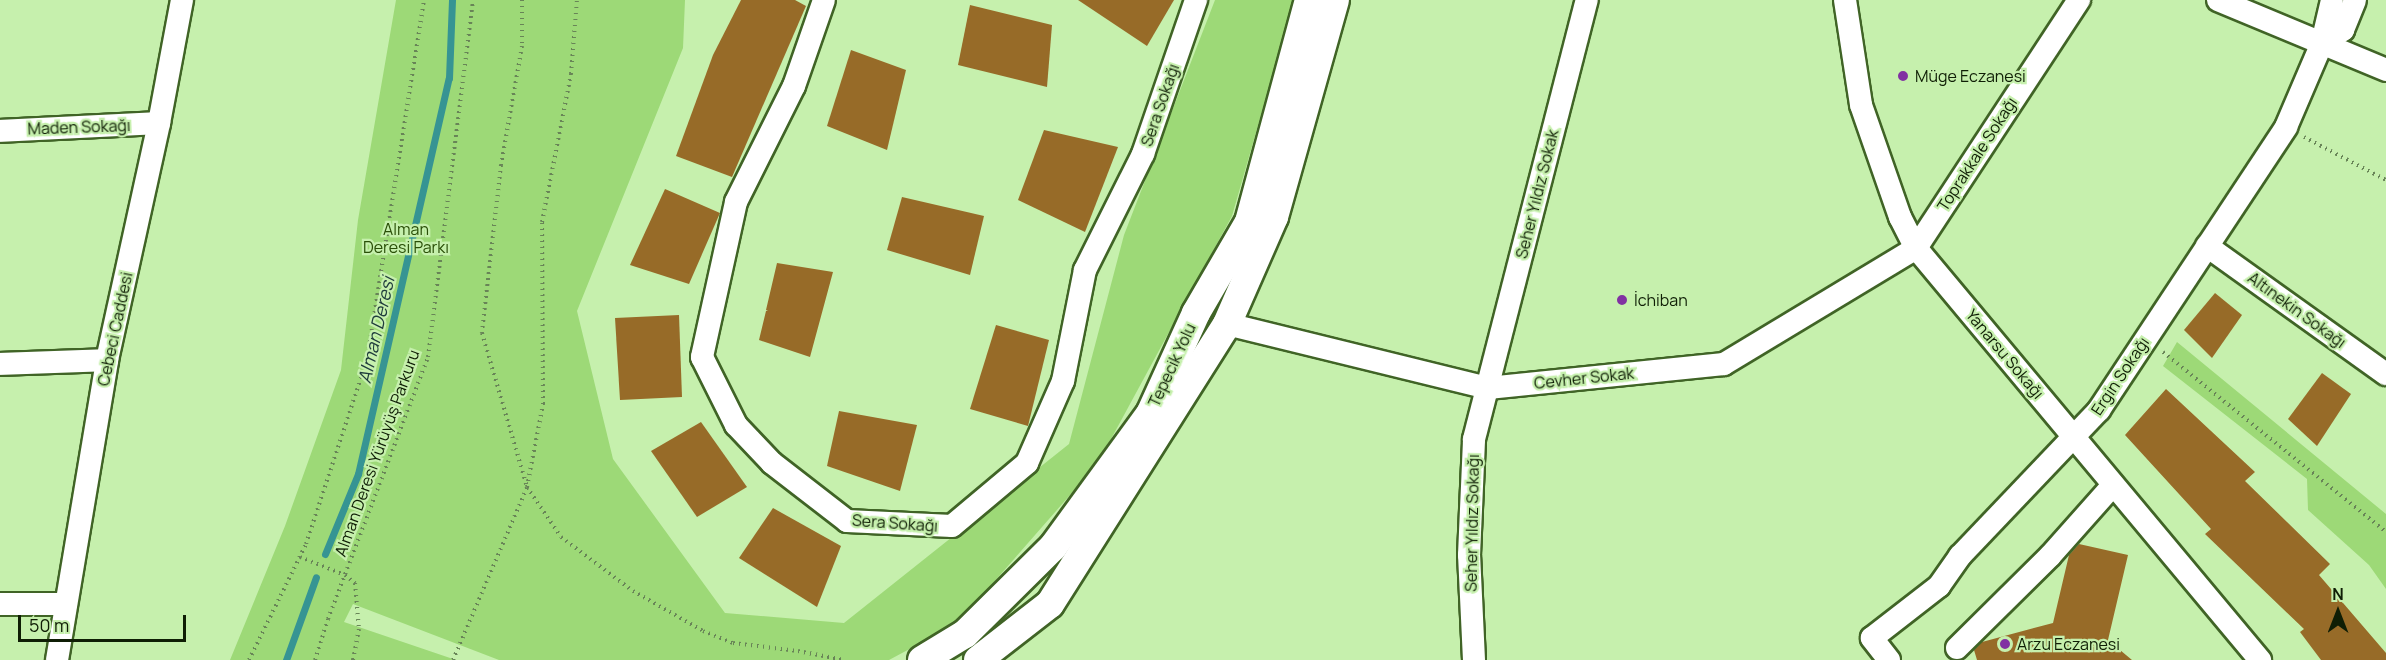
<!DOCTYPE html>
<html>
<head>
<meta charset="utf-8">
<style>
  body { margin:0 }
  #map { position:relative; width:2386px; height:660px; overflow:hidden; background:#c6f0ad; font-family:Manrope,sans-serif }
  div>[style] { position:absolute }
  .green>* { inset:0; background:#9dd977 }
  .stream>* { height:7px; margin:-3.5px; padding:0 3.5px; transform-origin:3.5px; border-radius:3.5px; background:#369493 }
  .building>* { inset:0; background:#976b28 }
  .path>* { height:4px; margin-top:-2px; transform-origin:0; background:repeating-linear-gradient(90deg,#688457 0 1.5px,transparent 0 6px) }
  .roads { filter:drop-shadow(2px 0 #406426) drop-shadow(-2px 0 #406426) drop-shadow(0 2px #406426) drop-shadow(0 -2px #406426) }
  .minor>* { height:22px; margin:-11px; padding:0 11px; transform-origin:11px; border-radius:11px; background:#fff }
  .major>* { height:28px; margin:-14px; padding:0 14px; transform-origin:14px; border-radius:14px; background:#fff }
  .dots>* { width:16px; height:16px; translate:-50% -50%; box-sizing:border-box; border:3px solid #c6f0ad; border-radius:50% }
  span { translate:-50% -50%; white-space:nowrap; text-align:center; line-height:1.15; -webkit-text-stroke:4.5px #c6f0ad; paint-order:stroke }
  .poi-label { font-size:16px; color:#0f1e05 }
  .left { translate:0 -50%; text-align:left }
  .street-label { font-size:16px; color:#0f1e05 }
  .park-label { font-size:16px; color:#2a4f08 }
  .water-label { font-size:18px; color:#203d3d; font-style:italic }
  .north { position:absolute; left:2308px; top:582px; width:60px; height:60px; -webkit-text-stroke:4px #c6f0ad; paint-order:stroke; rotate:0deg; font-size:16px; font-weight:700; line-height:24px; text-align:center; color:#0f1e05 }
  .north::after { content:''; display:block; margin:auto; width:21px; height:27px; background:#0f1e05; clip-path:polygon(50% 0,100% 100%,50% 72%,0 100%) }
  .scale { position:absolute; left:18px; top:615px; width:168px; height:27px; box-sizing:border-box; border:3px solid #0f1e05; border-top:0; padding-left:8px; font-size:18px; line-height:21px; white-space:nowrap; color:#0f1e05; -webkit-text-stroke:4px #c6f0ad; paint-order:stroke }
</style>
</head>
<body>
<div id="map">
  <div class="green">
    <i style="clip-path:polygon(396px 0,685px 0,683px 48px,577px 311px,613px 459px,725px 613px,844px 623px,1069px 444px,1124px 235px,1215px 0,1294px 0,1232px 216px,1098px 463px,958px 623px,889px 660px,499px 660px,353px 604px,344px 622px,456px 660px,230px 660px,285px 526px,341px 370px,358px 220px)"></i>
    <i style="clip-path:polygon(2177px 342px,2386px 514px,2386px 589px,2369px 565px,2308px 510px,2307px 479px,2163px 366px)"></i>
  </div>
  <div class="stream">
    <i style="left:325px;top:554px;width:87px;rotate:-67.6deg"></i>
    <i style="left:358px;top:474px;width:406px;rotate:-77.1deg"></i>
    <i style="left:449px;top:78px;width:78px;rotate:-87.8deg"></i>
    <i style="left:286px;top:660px;width:88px;rotate:-70.1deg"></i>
  </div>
  <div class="building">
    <i style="clip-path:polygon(741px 0,795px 0,806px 6px,732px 177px,676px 156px,713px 55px)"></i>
    <i style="clip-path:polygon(1078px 0,1174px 0,1147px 46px)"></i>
    <i style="clip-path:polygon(970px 5px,1052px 25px,1047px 87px,958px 65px)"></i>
    <i style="clip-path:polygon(851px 50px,906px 70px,887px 150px,827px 126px)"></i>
    <i style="clip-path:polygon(1044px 130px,1118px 147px,1085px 232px,1018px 200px)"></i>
    <i style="clip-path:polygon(665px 189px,720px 213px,689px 284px,630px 265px)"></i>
    <i style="clip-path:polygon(902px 197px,984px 216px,970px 275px,887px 250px)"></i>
    <i style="clip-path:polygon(777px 263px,833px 272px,810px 357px,759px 340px,766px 311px,768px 310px,766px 310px)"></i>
    <i style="clip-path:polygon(2215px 293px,2242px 315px,2212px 358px,2184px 330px)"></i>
    <i style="clip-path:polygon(679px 315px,682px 397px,620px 400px,615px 318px)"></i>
    <i style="clip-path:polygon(996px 325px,1049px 340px,1028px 426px,970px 409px)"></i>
    <i style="clip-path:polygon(2322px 373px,2351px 394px,2317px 446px,2288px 419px)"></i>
    <i style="clip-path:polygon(2166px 389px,2255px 472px,2245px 481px,2330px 564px,2319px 575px,2386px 653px,2386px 660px,2321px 660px,2300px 632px,2304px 629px,2205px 534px,2211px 529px,2125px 435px)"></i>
    <i style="clip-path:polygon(839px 411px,917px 425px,900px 491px,827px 466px)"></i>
    <i style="clip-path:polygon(701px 422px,747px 487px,697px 517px,651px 451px)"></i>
    <i style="clip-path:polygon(773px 508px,841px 546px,817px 607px,739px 558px)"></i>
    <i style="clip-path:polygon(2079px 544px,2128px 555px,2108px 640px,2132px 660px,1977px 660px,1974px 650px,1982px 642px,2053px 623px,2069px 555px)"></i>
  </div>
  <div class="path">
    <i style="left:522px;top:0;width:46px;rotate:90deg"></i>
    <i style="left:522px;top:46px;width:121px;rotate:100deg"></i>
    <i style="left:501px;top:165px;width:169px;rotate:96.5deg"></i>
    <i style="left:482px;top:333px;width:160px;rotate:73.7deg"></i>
    <i style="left:527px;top:487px;width:60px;rotate:55.8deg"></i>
    <i style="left:561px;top:537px;width:90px;rotate:36.9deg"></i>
    <i style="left:633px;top:591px;width:81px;rotate:29.7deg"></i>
    <i style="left:703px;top:631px;width:32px;rotate:22deg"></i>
    <i style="left:733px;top:643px;width:65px;rotate:7deg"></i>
    <i style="left:798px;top:651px;width:47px;rotate:11.1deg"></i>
    <i style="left:2304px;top:137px;width:93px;rotate:27.7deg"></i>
    <i style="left:2163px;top:352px;width:287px;rotate:38.9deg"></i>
    <i style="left:300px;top:557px;width:48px;rotate:21.8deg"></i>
    <i style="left:345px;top:575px;width:13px;rotate:39deg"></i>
    <i style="left:355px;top:583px;width:46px;rotate:85deg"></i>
    <i style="left:359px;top:629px;width:32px;rotate:101deg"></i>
    <i style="left:249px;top:660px;width:129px;rotate:-63.8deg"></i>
    <i style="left:306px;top:544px;width:194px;rotate:-71.7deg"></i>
    <i style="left:367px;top:360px;width:364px;rotate:-81deg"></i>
    <i style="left:315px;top:660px;width:43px;rotate:-72.4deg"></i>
    <i style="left:328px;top:619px;width:280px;rotate:-69.1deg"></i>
    <i style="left:428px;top:357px;width:360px;rotate:-82.8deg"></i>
    <i style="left:453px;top:660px;width:188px;rotate:-66.8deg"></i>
    <i style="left:527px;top:487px;width:85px;rotate:-79.1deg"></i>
    <i style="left:543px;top:404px;width:182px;rotate:-90.3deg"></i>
    <i style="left:542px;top:222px;width:151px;rotate:-78.9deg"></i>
    <i style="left:571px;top:74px;width:74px;rotate:-85.4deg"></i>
  </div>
  <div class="roads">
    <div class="minor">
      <i style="left:824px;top:0;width:91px;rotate:109.2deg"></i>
      <i style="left:794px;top:86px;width:130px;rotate:116.6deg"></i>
      <i style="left:736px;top:202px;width:159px;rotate:102.4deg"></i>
      <i style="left:702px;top:357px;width:76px;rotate:63.4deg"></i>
      <i style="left:736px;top:425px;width:52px;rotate:46.5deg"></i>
      <i style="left:772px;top:463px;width:95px;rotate:37.7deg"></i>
      <i style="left:847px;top:521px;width:105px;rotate:2.7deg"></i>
      <i style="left:952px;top:526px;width:98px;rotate:-40deg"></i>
      <i style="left:1027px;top:463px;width:90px;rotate:-66.3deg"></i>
      <i style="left:1063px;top:381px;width:113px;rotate:-78.8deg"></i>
      <i style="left:1085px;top:270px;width:130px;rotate:-63.4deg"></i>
      <i style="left:1143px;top:154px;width:163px;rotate:-71deg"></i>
      <i style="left:1845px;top:0;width:106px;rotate:81.3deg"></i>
      <i style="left:1861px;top:105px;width:119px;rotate:70.8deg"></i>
      <i style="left:1900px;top:217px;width:35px;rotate:63deg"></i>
      <i style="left:1916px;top:248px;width:537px;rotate:50.14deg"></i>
      <i style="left:2218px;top:0;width:182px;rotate:22.6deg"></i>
      <i style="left:2322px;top:43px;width:25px;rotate:-32deg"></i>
      <i style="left:2343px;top:30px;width:32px;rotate:-68deg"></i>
      <i style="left:0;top:131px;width:159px;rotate:-2.9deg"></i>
      <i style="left:2207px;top:246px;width:220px;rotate:35.6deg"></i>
      <i style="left:1227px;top:324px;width:269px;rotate:13.8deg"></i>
      <i style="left:1488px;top:388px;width:237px;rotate:-5.8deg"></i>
      <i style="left:1724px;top:364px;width:224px;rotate:-31.1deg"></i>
      <i style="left:1916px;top:248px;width:297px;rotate:-56.7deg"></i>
      <i style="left:0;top:364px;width:107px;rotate:-2.1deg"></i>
      <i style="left:0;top:604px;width:66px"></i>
      <i style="left:1957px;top:648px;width:131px;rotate:-44.7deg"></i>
      <i style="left:2050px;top:556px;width:95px;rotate:-48.4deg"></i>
      <i style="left:57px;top:660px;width:304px;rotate:-80.5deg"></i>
      <i style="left:107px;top:360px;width:243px;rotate:-77.6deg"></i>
      <i style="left:159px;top:123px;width:125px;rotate:-79.4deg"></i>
      <i style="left:1474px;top:660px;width:105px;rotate:-92.7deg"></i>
      <i style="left:1469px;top:555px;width:116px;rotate:-87.5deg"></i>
      <i style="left:1474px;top:439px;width:453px;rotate:-75.6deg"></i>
      <i style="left:1889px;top:660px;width:28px;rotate:-128deg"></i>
      <i style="left:1872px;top:638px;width:85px;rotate:-37.8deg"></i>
      <i style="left:1939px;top:586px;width:37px;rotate:-55deg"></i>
      <i style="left:1960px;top:556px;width:202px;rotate:-46.4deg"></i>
      <i style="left:2099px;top:410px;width:339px;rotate:-56.5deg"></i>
      <i style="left:2286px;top:127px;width:91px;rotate:-66.8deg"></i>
      <i style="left:2322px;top:43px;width:44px;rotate:-76.9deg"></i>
    </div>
    <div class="major">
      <i style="left:922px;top:660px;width:50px;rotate:-31.2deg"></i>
      <i style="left:965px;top:634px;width:124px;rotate:-44.7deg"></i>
      <i style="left:1053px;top:547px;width:165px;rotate:-53.9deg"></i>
      <i style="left:1150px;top:414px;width:111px;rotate:-65.5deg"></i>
      <i style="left:1196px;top:313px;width:105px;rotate:-59.8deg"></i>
      <i style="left:1249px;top:222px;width:230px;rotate:-74.9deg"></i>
      <i style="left:978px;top:660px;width:91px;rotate:-37.9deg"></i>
      <i style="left:1050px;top:604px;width:331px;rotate:-57.7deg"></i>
      <i style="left:1227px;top:324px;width:117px;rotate:-66.3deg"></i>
      <i style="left:1274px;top:217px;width:225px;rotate:-74.3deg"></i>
    </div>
  </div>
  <div class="dots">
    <i style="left:1903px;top:76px;background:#8131a2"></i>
    <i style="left:1622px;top:300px;background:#8131a2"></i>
    <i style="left:2005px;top:644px;background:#8131a2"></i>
  </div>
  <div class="poi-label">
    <span class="left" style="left:1915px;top:76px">Müge Eczanesi</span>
    <span class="left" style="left:1634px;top:300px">İchiban</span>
    <span class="left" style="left:2017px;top:644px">Arzu Eczanesi</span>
  </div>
  <div class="street-label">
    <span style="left:1160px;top:105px;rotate:-71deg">Sera Sokağı</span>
    <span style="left:79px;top:127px;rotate:-2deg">Maden Sokağı</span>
    <span style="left:1977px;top:154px;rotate:-57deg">Toprakkale Sokağı</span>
    <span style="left:1537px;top:194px;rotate:-76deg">Seher Yıldız Sokak</span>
    <span style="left:2297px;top:310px;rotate:36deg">Altınekin Sokağı</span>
    <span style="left:115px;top:329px;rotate:-78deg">Cebeci Caddesi</span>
    <span style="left:2005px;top:354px;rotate:50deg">Yanarsu Sokağı</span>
    <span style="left:1172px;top:365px;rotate:-65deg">Tepecik Yolu</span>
    <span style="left:2120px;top:376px;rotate:-56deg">Ergin Sokağı</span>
    <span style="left:1584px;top:378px;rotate:-6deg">Cevher Sokak</span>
    <span style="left:377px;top:453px;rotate:-70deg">Alman Deresi Yürüyüş Parkuru</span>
    <span style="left:895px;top:523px;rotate:4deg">Sera Sokağı</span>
    <span style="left:1472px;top:523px;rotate:-89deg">Seher Yıldız Sokağı</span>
  </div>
  <div class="park-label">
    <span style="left:406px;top:238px">Alman<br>Deresi Parkı</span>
  </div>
  <div class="water-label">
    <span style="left:376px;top:330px;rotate:-77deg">Alman Deresi</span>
  </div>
  <div class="north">N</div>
  <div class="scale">50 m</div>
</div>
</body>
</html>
